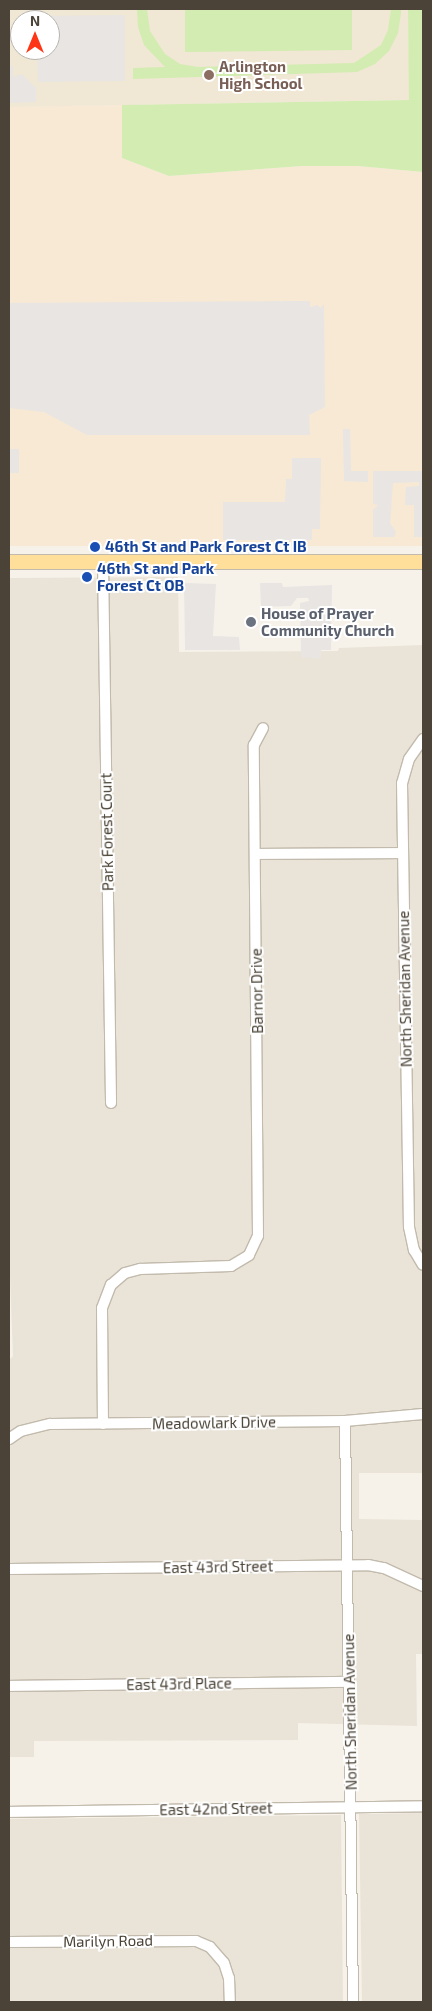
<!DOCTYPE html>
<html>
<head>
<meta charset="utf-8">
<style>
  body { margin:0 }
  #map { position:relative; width:432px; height:2011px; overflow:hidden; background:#f6f2ea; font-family:"Exo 2",sans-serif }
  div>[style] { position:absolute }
  .residential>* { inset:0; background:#eae4d8 }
  .commercial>* { inset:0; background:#f8e9d5 }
  .education>* { inset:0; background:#f0e7d4 }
  .green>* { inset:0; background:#d3ecb1 }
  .parking>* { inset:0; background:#e8e5e2 }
  .roads { filter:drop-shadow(1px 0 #c2baac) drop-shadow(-1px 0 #c2baac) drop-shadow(0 1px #c2baac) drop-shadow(0 -1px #c2baac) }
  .minor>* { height:10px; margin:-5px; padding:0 5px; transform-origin:5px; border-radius:5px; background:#fff }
  .major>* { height:14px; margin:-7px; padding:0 7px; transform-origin:7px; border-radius:7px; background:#ffdf9a }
  .dots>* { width:14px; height:14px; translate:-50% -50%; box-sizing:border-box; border:2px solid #fff; border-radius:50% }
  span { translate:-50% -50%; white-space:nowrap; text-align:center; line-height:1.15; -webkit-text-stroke:4px #fff; paint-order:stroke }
  .education-label { font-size:15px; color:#785e54; font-weight:700 }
  .left { translate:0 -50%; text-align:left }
  .transit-label { font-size:15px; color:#164399; font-weight:700 }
  .worship-label { font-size:15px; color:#5b616d; font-weight:700 }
  .street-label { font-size:15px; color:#4b4337 }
  .frame { position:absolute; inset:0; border:10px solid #4b4337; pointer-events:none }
  .north { position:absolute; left:10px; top:10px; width:50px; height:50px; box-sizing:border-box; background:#fff; border:1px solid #b7b4af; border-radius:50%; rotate:0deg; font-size:14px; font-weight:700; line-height:20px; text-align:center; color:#4b4337 }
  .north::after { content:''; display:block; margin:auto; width:18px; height:22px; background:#ff3518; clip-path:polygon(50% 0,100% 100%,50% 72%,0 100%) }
</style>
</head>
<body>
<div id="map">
  <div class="residential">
    <i style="clip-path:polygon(178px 577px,179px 652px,338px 651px,339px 648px,423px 645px,423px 1473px,359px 1473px,359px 1519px,423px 1520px,423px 1654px,416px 1654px,417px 1726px,298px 1723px,298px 1740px,34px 1741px,34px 1757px,9px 1757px,9px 1360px,13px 1356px,9px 1250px,9px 578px)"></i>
    <i style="clip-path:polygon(423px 1813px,423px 2002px,362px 2002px,359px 1814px)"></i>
    <i style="clip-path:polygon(341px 1815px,343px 2002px,9px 2002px,9px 1819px)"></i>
  </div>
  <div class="commercial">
    <i style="clip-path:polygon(122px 105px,122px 158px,169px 176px,302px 166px,358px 166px,423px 172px,423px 546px,9px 546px,9px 107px)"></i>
  </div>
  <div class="education">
    <i style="clip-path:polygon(evenodd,9px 9px,408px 9px,410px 100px,9px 107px,9px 9px,20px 20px,50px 20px,50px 50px,20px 50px,20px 20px)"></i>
  </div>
  <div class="green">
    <i style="clip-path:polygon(137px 9px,147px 9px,150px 31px,165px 54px,180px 64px,198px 67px,354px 63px,381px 45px,388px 30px,391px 9px,401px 9px,401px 13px,398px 33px,389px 51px,375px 64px,357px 72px,133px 79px,133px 68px,165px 67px,144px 45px,138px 27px)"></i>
    <i style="clip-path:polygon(185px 9px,352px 9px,352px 50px,185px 52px)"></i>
    <i style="clip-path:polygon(408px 9px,423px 9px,423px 172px,358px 166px,302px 166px,169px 176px,122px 158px,122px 105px,409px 100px)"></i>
  </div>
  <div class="parking">
    <i style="clip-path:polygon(125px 15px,125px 81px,38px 82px,37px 50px,50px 50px,50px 20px,36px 20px,36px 16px)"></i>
    <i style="clip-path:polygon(9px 66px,13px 66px,13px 77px,22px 74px,36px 88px,36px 102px,9px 103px)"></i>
    <i style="clip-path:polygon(310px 301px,310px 307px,317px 305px,321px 308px,324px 304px,325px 407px,309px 415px,310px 435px,87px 435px,44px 412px,9px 408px,9px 303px)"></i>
    <i style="clip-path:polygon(343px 429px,350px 429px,351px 471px,368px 471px,368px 482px,344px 481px)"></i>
    <i style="clip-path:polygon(9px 449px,19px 449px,19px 473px,9px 473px)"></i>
    <i style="clip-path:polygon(292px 458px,321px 458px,320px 529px,312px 529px,312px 540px,223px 540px,223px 502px,285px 502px,286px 479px,292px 479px)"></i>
    <i style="clip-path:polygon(373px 471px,423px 471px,423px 537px,414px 537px,414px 505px,405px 505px,406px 487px,419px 486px,419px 482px,393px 483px,390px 523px,396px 532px,394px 537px,373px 537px,373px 510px,378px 505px,373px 504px)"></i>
    <i style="clip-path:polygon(184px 583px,216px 584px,213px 636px,239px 637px,240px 650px,185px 650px)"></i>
    <i style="clip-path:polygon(260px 583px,282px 583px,283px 587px,332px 585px,331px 650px,321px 650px,321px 659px,301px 657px,300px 603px,309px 601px,308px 598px,297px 598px,291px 606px,261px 607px)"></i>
  </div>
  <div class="roads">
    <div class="minor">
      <i style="left:103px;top:562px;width:541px;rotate:89.15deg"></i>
      <i style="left:423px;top:739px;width:24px;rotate:125deg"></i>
      <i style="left:409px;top:759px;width:25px;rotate:106deg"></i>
      <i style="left:402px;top:783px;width:444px;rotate:89.1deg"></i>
      <i style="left:409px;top:1227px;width:24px;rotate:78deg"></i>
      <i style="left:414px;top:1250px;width:17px;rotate:59deg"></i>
      <i style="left:255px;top:854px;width:148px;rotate:-0.4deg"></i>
      <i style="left:345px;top:1421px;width:581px;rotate:89.21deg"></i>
      <i style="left:103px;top:1424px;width:116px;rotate:-90.5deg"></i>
      <i style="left:102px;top:1308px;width:25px;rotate:-69deg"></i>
      <i style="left:111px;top:1285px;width:18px;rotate:-41deg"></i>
      <i style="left:125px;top:1273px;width:16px;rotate:-15deg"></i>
      <i style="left:140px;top:1269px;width:91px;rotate:-1.9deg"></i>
      <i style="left:231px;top:1266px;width:21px;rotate:-31deg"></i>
      <i style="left:249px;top:1255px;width:21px;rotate:-65deg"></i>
      <i style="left:258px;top:1236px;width:491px;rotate:-90.5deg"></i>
      <i style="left:254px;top:745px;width:19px;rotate:-62deg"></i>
      <i style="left:9px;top:1439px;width:14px;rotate:-34deg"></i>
      <i style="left:21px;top:1431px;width:30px;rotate:-14deg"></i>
      <i style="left:50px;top:1424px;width:295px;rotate:-0.6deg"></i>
      <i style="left:345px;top:1421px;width:78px;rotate:-5.1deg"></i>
      <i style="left:9px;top:1569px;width:359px;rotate:-0.6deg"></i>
      <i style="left:368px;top:1565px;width:16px;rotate:11deg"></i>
      <i style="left:384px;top:1568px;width:43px;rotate:24.8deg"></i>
      <i style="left:9px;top:1686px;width:340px;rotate:-0.7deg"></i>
      <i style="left:9px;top:1812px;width:414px;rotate:-0.8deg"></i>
      <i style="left:9px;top:1942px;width:187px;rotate:-0.3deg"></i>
      <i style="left:196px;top:1941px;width:15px;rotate:23deg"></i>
      <i style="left:210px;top:1947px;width:21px;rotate:49deg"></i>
      <i style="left:224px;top:1963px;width:16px;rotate:72deg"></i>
      <i style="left:229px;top:1978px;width:24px;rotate:88deg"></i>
    </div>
    <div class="major">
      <i style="left:9px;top:562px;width:414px"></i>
    </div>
  </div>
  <div class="dots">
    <i style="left:209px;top:75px;background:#8d6e63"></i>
    <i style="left:95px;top:547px;background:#1a4fb4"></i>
    <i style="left:87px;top:577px;background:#1a4fb4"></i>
    <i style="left:251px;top:622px;background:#6b7280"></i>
  </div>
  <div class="education-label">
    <span class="left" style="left:219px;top:75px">Arlington<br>High School</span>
  </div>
  <div class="transit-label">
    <span class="left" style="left:105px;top:547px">46th St and Park Forest Ct IB</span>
    <span class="left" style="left:97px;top:577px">46th St and Park<br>Forest Ct OB</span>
  </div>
  <div class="worship-label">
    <span class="left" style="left:261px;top:622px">House of Prayer<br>Community Church</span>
  </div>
  <div class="street-label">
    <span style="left:107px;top:832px;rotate:-91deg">Park Forest Court</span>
    <span style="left:405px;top:989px;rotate:-91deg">North Sheridan Avenue</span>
    <span style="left:257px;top:991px;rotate:-91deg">Barnor Drive</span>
    <span style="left:214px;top:1423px;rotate:-1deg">Meadowlark Drive</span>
    <span style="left:218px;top:1567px;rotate:-1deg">East 43rd Street</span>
    <span style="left:179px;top:1684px;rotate:-1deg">East 43rd Place</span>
    <span style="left:350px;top:1712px;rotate:-91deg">North Sheridan Avenue</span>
    <span style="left:216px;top:1809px;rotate:-1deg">East 42nd Street</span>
    <span style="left:108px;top:1941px;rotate:-1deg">Marilyn Road</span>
  </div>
  <div class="frame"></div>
  <div class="north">N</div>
</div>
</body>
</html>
